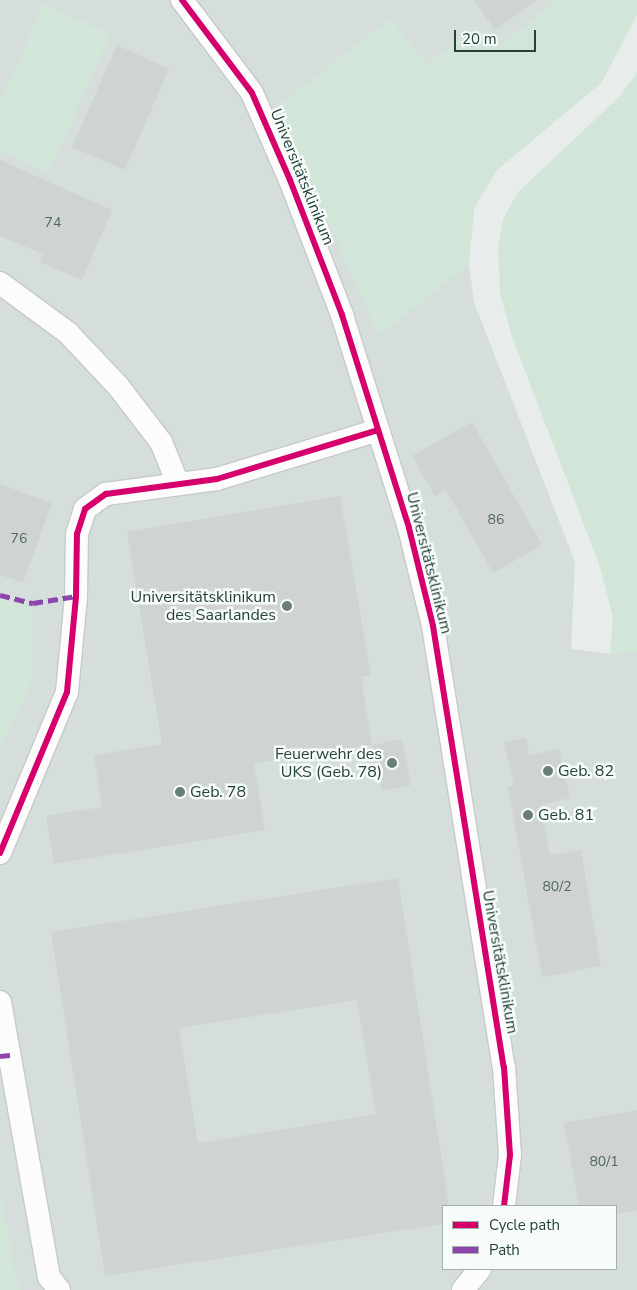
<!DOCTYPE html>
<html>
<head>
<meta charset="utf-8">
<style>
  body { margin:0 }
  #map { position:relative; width:637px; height:1290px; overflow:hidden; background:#e8edeb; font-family:"Nunito Sans",sans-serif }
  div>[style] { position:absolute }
  .built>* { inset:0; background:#d6dedb }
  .green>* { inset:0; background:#d1e6d8 }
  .building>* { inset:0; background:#cfd4d2 }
  .roads { filter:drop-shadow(1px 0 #c5cac8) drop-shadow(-1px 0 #c5cac8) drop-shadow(0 1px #c5cac8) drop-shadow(0 -1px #c5cac8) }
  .minor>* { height:22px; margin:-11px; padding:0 11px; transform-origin:11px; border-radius:11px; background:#fcfcfc }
  .quiet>* { height:5px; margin-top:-2.5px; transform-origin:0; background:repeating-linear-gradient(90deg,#8e44ad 0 10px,transparent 0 15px) }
  .cycleway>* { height:6px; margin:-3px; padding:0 3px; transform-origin:3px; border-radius:3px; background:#d6006c }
  .dots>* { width:14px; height:14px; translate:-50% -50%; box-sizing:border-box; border:2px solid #f7fbf9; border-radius:50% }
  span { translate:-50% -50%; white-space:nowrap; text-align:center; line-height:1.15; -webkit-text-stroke:5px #f7fbf9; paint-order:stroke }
  .number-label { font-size:14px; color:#506761 }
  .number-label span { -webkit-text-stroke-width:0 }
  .street-label { font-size:16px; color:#24423a }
  .poi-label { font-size:16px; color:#24423a }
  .right { translate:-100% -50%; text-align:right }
  .left { translate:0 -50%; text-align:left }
  .legend { position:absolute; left:442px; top:1205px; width:175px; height:65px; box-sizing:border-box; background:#f7fbf9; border:1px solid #a3b1ad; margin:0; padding:6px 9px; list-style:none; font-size:15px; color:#24423a }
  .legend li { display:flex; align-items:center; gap:10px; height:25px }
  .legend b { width:25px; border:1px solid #a3b1ad }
  .scale { position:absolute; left:454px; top:30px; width:82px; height:22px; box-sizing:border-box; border:2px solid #24423a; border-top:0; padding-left:6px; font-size:15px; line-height:18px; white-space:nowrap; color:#24423a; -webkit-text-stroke:4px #f7fbf9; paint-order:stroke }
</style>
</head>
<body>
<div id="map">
  <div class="built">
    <i style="clip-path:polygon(evenodd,0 0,637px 0,637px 14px,602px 82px,497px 170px,474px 208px,469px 264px,474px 302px,575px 562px,571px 649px,610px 654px,637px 652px,637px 1290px,0 1290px,0 0,443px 1206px,616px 1206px,616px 1269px,443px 1269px,443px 1206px)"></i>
  </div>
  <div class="green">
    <i style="clip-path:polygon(556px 0,637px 0,637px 14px,602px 82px,497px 170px,474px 208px,469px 264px,379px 336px,277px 106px,391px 19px,427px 65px,476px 26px,498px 48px)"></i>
    <i style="clip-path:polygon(44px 4px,110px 34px,49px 173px,0 151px,0 103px)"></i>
    <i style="clip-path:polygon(637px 73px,637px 652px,610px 654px,613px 618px,599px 564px,512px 337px,500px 293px,498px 247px,503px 219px,518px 192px,619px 97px)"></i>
    <i style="clip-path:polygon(0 597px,33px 606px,32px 680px,0 751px)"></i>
    <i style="clip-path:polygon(0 1190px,17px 1283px,22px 1290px,0 1290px)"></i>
  </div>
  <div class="building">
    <i style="clip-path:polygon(474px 0,537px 0,495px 30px)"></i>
    <i style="clip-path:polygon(117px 45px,169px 69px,125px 170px,72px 147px)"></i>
    <i style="clip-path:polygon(0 160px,112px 210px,82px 280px,40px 262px,43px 254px,0 236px)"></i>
    <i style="clip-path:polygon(472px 422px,542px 545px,493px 573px,446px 490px,435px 496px,412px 456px)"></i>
    <i style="clip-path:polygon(0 484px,52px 503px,23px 583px,0 575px)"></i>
    <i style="clip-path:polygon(340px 496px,371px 675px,361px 677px,372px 745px,254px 763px,265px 830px,54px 864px,46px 816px,102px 807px,94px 755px,162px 744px,127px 532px)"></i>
    <i style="clip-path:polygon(526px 738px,529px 755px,559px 749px,570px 798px,540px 805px,550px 855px,581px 850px,601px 966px,542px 977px,508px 787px,514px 785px,504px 742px)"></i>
    <i style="clip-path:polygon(402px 739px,411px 785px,382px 791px,373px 745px)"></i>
    <i style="clip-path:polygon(evenodd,398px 878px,449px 1206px,443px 1206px,443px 1224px,105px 1276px,51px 932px,398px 878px,357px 1000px,376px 1114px,198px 1143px,179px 1028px,357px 1000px)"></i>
    <i style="clip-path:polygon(637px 1110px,637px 1210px,616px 1214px,616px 1206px,579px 1206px,564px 1123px)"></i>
  </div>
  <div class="roads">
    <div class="minor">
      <i style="left:182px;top:0;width:116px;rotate:53deg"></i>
      <i style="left:252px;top:93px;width:95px;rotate:66.4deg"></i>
      <i style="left:290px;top:180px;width:145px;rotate:68.9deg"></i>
      <i style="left:342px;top:315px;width:223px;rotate:72.5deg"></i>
      <i style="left:409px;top:528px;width:101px;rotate:76.2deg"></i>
      <i style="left:433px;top:626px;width:447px;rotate:80.9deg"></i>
      <i style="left:504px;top:1067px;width:88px;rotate:86.1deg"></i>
      <i style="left:510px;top:1155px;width:51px;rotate:96.7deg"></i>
      <i style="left:0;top:283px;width:84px;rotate:36.3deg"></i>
      <i style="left:68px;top:333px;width:73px;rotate:46.7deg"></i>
      <i style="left:118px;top:386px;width:71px;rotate:52.5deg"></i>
      <i style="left:161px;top:442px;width:45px;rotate:68deg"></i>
      <i style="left:0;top:853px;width:174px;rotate:-67.4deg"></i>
      <i style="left:67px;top:692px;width:96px;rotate:-84.6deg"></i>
      <i style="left:76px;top:596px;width:62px;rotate:-89.1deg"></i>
      <i style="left:77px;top:534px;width:26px;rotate:-72deg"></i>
      <i style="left:85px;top:509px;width:26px;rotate:-36deg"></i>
      <i style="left:106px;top:494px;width:112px;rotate:-7.7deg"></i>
      <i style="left:217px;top:479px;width:168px;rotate:-16.9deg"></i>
      <i style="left:0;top:1002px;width:279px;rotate:79.9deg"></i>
      <i style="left:49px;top:1277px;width:16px;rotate:52deg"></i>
      <i style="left:463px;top:1290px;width:27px;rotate:-51deg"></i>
    </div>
  </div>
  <div class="quiet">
    <i style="left:0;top:595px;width:34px;rotate:14deg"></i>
    <i style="left:33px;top:603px;width:44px;rotate:-9.2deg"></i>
    <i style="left:0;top:1056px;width:10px;rotate:-6deg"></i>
  </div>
  <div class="cycleway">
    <i style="left:182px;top:0;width:116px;rotate:53deg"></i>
    <i style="left:252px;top:93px;width:95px;rotate:66.4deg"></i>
    <i style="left:290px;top:180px;width:145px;rotate:68.9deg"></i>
    <i style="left:342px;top:315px;width:223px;rotate:72.5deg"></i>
    <i style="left:409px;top:528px;width:101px;rotate:76.2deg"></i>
    <i style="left:433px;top:626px;width:447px;rotate:80.9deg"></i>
    <i style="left:504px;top:1067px;width:88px;rotate:86.1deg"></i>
    <i style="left:510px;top:1155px;width:51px;rotate:96.7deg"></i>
    <i style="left:0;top:853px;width:174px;rotate:-67.4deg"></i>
    <i style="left:67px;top:692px;width:96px;rotate:-84.6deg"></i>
    <i style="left:76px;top:596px;width:62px;rotate:-89.1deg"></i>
    <i style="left:77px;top:534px;width:26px;rotate:-72deg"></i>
    <i style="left:85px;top:509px;width:26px;rotate:-36deg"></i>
    <i style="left:106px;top:494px;width:112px;rotate:-7.7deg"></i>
    <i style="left:217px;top:479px;width:168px;rotate:-16.9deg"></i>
  </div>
  <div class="dots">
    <i style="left:287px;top:606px;background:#697e78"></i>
    <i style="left:392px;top:763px;background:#697e78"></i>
    <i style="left:548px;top:771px;background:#697e78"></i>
    <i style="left:180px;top:792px;background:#697e78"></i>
    <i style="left:528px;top:815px;background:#697e78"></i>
  </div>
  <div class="number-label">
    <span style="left:53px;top:223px">74</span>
    <span style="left:496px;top:520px">86</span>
    <span style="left:19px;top:539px">76</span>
    <span style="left:557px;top:887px">80/2</span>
    <span style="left:604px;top:1162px">80/1</span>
  </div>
  <div class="street-label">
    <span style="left:302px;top:177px;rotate:68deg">Universitätsklinikum</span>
    <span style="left:429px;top:563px;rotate:76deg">Universitätsklinikum</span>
    <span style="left:500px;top:962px;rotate:80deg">Universitätsklinikum</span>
  </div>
  <div class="poi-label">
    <span class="right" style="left:276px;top:606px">Universitätsklinikum<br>des Saarlandes</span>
    <span class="right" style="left:382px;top:763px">Feuerwehr des<br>UKS (Geb. 78)</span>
    <span class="left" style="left:558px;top:771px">Geb. 82</span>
    <span class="left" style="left:190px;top:792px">Geb. 78</span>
    <span class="left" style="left:538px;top:815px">Geb. 81</span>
  </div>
  <ul class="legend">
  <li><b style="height:6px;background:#d6006c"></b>Cycle path</li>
  <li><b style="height:6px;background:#8e44ad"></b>Path</li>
  </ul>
  <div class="scale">20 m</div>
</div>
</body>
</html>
